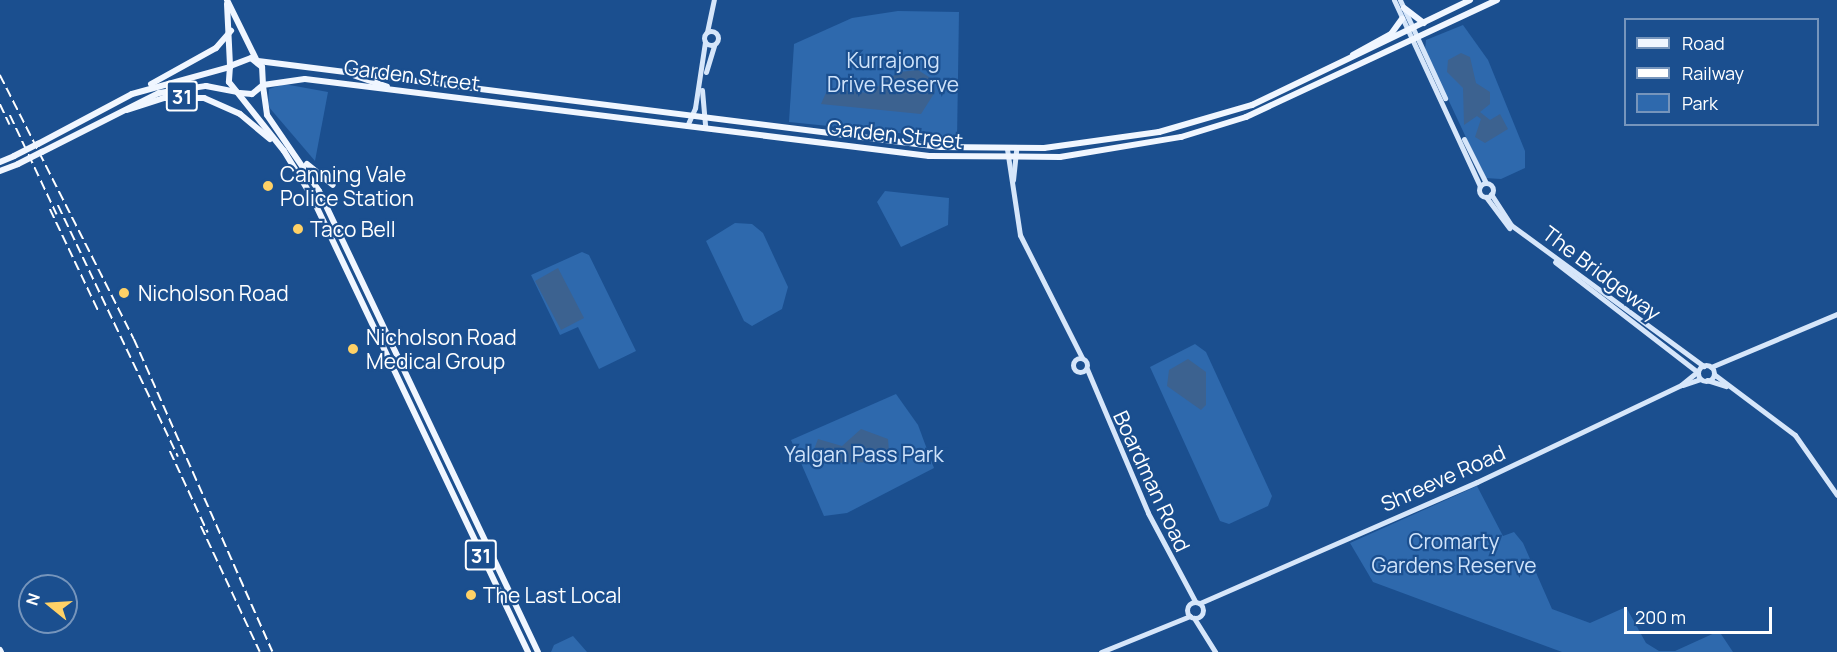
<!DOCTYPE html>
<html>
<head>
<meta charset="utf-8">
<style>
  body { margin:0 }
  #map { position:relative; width:1837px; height:652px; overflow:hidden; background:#1b4f8f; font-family:Manrope,sans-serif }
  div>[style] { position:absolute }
  .green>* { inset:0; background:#2e69ad }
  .water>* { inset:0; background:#3c6290 }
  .secondary>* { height:5px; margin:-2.5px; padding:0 2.5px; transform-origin:2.5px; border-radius:2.5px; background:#d6e6fa }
  .secondary>.ring { margin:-2.5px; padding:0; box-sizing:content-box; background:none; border:5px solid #d6e6fa; border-radius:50% }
  .primary>* { height:6px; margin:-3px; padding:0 3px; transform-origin:3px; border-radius:3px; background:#f0f6ff }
  .rail>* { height:1.5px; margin-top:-0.75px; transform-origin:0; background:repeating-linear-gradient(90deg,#fff 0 10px,transparent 0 14.5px) }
  .primary-bridge>* { height:6px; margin:-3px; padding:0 3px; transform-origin:3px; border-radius:3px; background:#f0f6ff }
  .dots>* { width:16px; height:16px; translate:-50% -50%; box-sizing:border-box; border:3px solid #1b4f8f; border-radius:50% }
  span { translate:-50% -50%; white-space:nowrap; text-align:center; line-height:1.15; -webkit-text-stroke:4.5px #1b4f8f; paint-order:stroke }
  .shield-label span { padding:2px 4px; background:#1b4f8f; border:2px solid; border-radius:4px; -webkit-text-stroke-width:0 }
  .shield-label { font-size:20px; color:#fff; font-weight:700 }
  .park-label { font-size:21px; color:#cfe3fa }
  .street-label { font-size:21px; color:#fff }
  .poi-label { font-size:21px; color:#fff }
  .left { translate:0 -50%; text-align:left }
  .legend { position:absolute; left:1624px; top:18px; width:195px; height:108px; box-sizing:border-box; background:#1b4f8f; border:2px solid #7695bc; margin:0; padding:8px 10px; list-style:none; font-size:18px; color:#fff }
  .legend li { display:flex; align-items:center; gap:12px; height:30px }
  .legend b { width:30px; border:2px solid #7695bc }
  .north { position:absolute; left:18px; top:574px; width:60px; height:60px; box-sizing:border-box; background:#1b4f8f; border:2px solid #7695bc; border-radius:50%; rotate:288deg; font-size:16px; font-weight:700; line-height:24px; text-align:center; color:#fff }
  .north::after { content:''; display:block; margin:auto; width:21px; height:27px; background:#ffd166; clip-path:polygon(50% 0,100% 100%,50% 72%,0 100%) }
  .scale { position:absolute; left:1624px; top:607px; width:148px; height:27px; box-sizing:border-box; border:3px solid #fff; border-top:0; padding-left:8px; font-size:18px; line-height:21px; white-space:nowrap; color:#fff; -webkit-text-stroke:4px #1b4f8f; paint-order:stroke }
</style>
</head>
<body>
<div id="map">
  <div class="green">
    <i style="clip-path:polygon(898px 11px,959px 12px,957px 139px,789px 122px,794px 44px,852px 18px)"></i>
    <i style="clip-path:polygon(1463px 25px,1488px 60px,1525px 151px,1525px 168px,1501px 179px,1485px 178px,1425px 50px,1426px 40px)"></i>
    <i style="clip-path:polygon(284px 84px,328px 92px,315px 161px,268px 106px,269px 89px)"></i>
    <i style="clip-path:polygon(885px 191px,949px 198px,948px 225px,901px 247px,877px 202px)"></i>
    <i style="clip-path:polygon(735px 223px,752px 224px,763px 233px,788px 287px,782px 309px,752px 326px,744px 321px,706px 241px)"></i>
    <i style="clip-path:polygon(582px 252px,589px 255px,636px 351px,599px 369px,578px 327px,560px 335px,531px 275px)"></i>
    <i style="clip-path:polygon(1195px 344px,1206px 352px,1272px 496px,1268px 506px,1229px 524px,1220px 521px,1150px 367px)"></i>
    <i style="clip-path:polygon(896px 394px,918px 425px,934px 468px,847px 513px,824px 516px,791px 440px)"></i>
    <i style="clip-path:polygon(1477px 486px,1503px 536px,1514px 532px,1523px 543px,1552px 609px,1590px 623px,1626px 607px,1646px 643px,1659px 651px,1675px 651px,1719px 631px,1733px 652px,1562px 652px,1373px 582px,1350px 543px)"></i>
    <i style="clip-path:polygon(573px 636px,587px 652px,551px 652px,554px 645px)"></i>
  </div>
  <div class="water">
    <i style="clip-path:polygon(1461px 53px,1470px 57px,1476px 83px,1490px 92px,1490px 104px,1480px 112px,1490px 120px,1500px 114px,1508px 129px,1485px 143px,1475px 137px,1481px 119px,1477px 116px,1464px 125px,1463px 88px,1447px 72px,1448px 60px)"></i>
    <i style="clip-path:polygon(918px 70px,932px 79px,935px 92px,921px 114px,821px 104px,828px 88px,868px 93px,899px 72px)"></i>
    <i style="clip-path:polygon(558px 268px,584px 318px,561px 330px,535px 281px)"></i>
    <i style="clip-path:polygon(1188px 359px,1206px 372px,1206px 405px,1201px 410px,1167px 386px,1169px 370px)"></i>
    <i style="clip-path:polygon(861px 429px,888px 439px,889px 452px,881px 462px,827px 463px,813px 452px,818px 439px,842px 446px)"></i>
  </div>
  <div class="secondary">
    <i style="left:1394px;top:0;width:205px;rotate:65.2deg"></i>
    <i style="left:1400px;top:0;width:108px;rotate:65.3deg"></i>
    <i class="ring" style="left:704px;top:31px;width:9px;height:9px"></i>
    <i style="left:707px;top:32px;width:33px;rotate:-78deg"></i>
    <i style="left:706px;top:72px;width:28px;rotate:-73deg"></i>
    <i style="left:702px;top:90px;width:38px;rotate:85deg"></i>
    <i style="left:687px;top:126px;width:20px;rotate:-66deg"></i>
    <i style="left:695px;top:108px;width:67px;rotate:-81.4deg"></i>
    <i style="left:1464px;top:139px;width:49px;rotate:63.4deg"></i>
    <i style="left:1007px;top:149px;width:87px;rotate:81.4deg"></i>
    <i style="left:1020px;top:235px;width:138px;rotate:63.2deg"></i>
    <i style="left:1013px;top:180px;width:31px;rotate:-84deg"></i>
    <i class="ring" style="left:1479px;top:183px;width:9px;height:9px"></i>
    <i style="left:1491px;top:194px;width:37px;rotate:57deg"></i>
    <i style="left:1511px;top:225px;width:239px;rotate:36.2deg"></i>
    <i style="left:1486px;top:197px;width:39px;rotate:53deg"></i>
    <i style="left:1555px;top:262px;width:178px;rotate:37.7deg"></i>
    <i class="ring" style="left:1073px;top:358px;width:9px;height:9px"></i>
    <i class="ring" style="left:1698px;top:365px;width:11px;height:11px"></i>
    <i style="left:1711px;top:367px;width:137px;rotate:-22.8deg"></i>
    <i style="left:1087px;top:369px;width:156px;rotate:67deg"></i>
    <i style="left:1148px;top:513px;width:100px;rotate:61.9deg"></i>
    <i style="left:1715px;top:375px;width:100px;rotate:36.9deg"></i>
    <i style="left:1795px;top:435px;width:73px;rotate:55deg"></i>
    <i style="left:1707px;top:380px;width:20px;rotate:18deg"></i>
    <i style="left:1683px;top:385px;width:18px;rotate:-19deg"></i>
    <i class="ring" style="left:1187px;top:602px;width:11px;height:11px"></i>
    <i style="left:1200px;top:603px;width:302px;rotate:-23.6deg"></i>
    <i style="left:1477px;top:482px;width:226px;rotate:-25.4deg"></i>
    <i style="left:1681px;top:385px;width:19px;rotate:-39deg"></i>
    <i style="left:1194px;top:618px;width:40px;rotate:58deg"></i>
    <i style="left:1101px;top:652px;width:96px;rotate:-22deg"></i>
  </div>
  <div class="primary">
    <i style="left:227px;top:0;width:66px;rotate:63.8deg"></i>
    <i style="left:227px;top:4px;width:61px;rotate:87.2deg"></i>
    <i style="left:1404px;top:8px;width:25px;rotate:37deg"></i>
    <i style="left:1353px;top:55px;width:43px;rotate:-28.9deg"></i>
    <i style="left:1391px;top:34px;width:19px;rotate:-54deg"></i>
    <i style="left:258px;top:61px;width:688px;rotate:7.18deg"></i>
    <i style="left:941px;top:147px;width:103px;rotate:0.6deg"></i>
    <i style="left:1044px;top:148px;width:116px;rotate:-7.9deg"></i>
    <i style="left:1159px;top:132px;width:97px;rotate:-16.2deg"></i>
    <i style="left:1252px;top:105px;width:242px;rotate:-25.7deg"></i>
    <i style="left:350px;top:74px;width:39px;rotate:19deg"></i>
    <i style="left:151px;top:84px;width:74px;rotate:-29deg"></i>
    <i style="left:216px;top:48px;width:23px;rotate:-49deg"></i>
    <i style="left:263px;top:85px;width:42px;rotate:-8.1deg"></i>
    <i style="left:305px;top:79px;width:629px;rotate:7.03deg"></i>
    <i style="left:929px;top:156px;width:131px;rotate:0.4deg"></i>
    <i style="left:1060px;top:157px;width:123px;rotate:-9.4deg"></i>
    <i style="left:1181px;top:137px;width:68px;rotate:-17.1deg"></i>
    <i style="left:1246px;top:117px;width:277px;rotate:-25deg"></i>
    <i style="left:263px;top:86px;width:29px;rotate:82deg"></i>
    <i style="left:267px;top:115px;width:92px;rotate:55.6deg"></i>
    <i style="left:319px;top:191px;width:510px;rotate:64.59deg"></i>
    <i style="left:240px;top:93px;width:12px;rotate:5deg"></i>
    <i style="left:252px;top:94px;width:14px;rotate:-39deg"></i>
    <i style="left:263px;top:85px;width:18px;rotate:-93deg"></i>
    <i style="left:262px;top:67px;width:14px;rotate:-141deg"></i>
    <i style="left:251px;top:58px;width:22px;rotate:159deg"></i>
    <i style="left:230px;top:66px;width:16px;rotate:94deg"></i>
    <i style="left:229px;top:82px;width:88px;rotate:51.4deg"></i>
    <i style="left:284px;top:151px;width:52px;rotate:58.5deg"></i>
    <i style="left:311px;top:195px;width:506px;rotate:64.6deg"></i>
    <i style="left:127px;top:110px;width:40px;rotate:-18deg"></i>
    <i style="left:165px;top:98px;width:39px"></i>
    <i style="left:204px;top:98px;width:39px;rotate:24deg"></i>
    <i style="left:240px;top:114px;width:39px;rotate:40deg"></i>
    <i style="left:38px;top:144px;width:106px;rotate:-28deg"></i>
    <i style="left:132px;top:94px;width:102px;rotate:-15.4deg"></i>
    <i style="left:42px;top:152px;width:131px;rotate:-26.8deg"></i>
    <i style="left:159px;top:93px;width:48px;rotate:-8.5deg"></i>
    <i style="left:206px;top:86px;width:31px;rotate:11deg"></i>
    <i style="left:0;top:162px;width:15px;rotate:-23deg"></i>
    <i style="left:307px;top:164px;width:33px;rotate:39deg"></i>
    <i style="left:0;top:171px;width:19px;rotate:-21deg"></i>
    <i style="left:0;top:650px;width:2px;rotate:63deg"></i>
  </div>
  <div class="rail">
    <i style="left:0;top:75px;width:296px;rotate:63.1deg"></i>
    <i style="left:134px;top:339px;width:342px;rotate:66.1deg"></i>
    <i style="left:0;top:104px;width:23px;rotate:65deg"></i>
    <i style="left:10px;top:115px;width:110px;rotate:64.8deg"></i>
    <i style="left:58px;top:205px;width:279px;rotate:64.5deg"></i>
    <i style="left:50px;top:209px;width:114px;rotate:64.6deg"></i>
    <i style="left:170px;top:451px;width:90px;rotate:65.1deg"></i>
    <i style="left:201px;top:526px;width:139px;rotate:64.9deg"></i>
  </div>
  <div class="primary-bridge">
    <i style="left:14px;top:156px;width:27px;rotate:-27deg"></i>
    <i style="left:18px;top:164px;width:27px;rotate:-27deg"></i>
  </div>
  <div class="dots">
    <i style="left:268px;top:186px;background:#ffd166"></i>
    <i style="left:298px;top:229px;background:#ffd166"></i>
    <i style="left:124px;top:293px;background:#ffd166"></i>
    <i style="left:353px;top:349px;background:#ffd166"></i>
    <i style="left:471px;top:595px;background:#ffd166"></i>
  </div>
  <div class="shield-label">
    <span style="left:182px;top:96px">31</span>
    <span style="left:481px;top:555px">31</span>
  </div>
  <div class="park-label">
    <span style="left:893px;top:72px">Kurrajong<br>Drive Reserve</span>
    <span style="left:864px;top:454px">Yalgan Pass Park</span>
    <span style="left:1454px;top:553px">Cromarty<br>Gardens Reserve</span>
  </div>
  <div class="street-label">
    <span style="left:412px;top:75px;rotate:7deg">Garden Street</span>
    <span style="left:895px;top:134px;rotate:6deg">Garden Street</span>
    <span style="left:1602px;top:273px;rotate:37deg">The Bridgeway</span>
    <span style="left:1443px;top:478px;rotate:-24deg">Shreeve Road</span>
    <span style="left:1152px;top:481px;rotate:65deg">Boardman Road</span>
  </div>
  <div class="poi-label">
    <span class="left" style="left:280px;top:186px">Canning Vale<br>Police Station</span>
    <span class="left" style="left:310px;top:229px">Taco Bell</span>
    <span class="left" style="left:138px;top:293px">Nicholson Road</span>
    <span class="left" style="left:366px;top:349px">Nicholson Road<br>Medical Group</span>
    <span class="left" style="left:483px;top:595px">The Last Local</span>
  </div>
  <ul class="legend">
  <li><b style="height:8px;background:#f0f6ff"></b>Road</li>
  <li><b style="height:8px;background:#fff"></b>Railway</li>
  <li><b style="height:16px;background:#2e69ad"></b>Park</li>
  </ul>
  <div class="north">N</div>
  <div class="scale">200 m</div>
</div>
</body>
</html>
